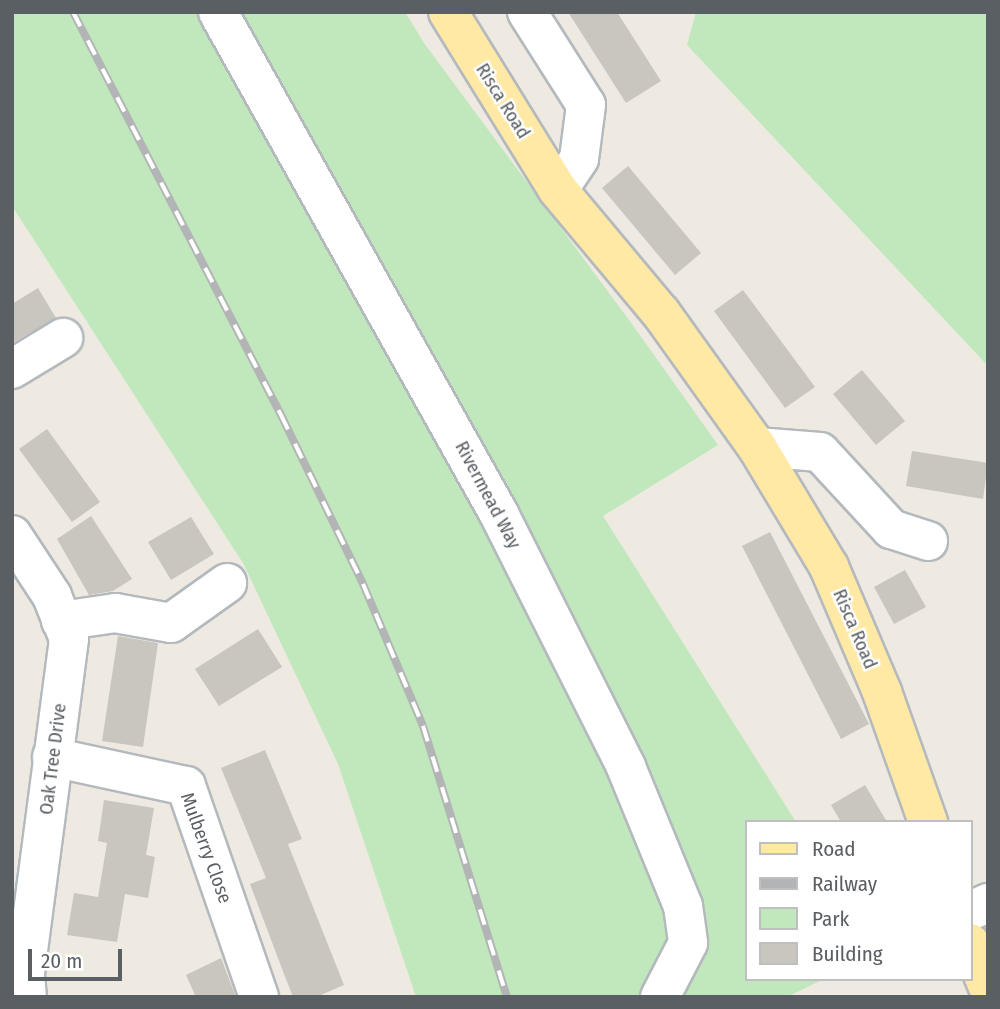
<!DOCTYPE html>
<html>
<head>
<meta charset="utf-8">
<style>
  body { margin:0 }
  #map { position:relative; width:1000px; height:1009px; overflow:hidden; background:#eeeae1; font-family:"Fira Sans Condensed",sans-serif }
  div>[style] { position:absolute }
  .green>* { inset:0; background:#c0e8bc }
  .building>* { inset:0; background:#c9c5bf }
  .roads { filter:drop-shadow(2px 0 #b4b9bd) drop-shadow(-2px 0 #b4b9bd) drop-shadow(0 2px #b4b9bd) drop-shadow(0 -2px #b4b9bd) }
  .minor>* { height:38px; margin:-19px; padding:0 19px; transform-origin:19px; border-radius:19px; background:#fff }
  .major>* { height:38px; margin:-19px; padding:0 19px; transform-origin:19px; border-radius:19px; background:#ffe9a5 }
  .rail>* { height:8px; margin-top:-4px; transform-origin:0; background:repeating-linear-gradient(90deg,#fff 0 16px,#b3b4b5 0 32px); box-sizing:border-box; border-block:2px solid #b3b4b5 }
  span { translate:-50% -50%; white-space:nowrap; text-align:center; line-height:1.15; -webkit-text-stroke:5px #fff; paint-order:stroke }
  .street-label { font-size:19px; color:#5a5f64 }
  .frame { position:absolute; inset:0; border:14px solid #5a5f64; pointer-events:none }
  .legend { position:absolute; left:745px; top:820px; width:228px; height:161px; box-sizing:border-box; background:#fff; border:2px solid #bdbfc1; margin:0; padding:9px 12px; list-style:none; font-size:21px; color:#5a5f64 }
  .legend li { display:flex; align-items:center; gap:14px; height:35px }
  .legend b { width:35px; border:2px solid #bdbfc1 }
  .scale { position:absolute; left:28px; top:949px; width:94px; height:32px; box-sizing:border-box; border:4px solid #5a5f64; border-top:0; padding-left:9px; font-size:21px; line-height:24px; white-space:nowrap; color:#5a5f64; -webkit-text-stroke:5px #fff; paint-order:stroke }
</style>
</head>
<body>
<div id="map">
  <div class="green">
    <i style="clip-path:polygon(12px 12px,405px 12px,424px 43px,632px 324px,718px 445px,603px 516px,796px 822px,746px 822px,746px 979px,824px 979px,787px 997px,416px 997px,338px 764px,243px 563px,12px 206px)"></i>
    <i style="clip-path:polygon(696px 12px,988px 12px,988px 366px,687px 45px)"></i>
  </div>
  <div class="building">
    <i style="clip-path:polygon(568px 12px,617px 12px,661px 81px,626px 103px)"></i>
    <i style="clip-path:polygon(628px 166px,701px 253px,675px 275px,602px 188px)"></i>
    <i style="clip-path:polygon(38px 288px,56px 318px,12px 343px,12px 304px)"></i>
    <i style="clip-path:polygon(743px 290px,815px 387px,785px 408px,714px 311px)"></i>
    <i style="clip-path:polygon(862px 370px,905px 421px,876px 445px,833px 394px)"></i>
    <i style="clip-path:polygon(47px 429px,100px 502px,72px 522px,19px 449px)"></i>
    <i style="clip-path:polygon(912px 451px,988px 463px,983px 499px,906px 486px)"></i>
    <i style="clip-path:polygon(91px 516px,132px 579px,113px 591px,89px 595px,57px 539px)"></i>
    <i style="clip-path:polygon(191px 517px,214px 554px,171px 580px,148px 542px)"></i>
    <i style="clip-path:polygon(770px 532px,869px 724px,841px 739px,742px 546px)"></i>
    <i style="clip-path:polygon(905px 570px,926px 607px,894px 624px,874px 587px)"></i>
    <i style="clip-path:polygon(258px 629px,282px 667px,219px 706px,195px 669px)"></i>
    <i style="clip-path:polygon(118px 636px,158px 643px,143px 747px,102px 741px)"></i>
    <i style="clip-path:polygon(265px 750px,302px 839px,288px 844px,344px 985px,316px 997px,293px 997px,284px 974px,250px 884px,266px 878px,221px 768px)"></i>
    <i style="clip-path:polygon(865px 785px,887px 822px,841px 822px,831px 805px)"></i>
    <i style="clip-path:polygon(104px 800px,154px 808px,146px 855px,155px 857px,148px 898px,125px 894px,117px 942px,67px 935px,74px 893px,98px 897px,107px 843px,98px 841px)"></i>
    <i style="clip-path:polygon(221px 958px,236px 997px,196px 997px,186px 975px)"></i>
  </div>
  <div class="roads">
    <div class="minor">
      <i style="left:218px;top:12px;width:575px;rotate:60.76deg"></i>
      <i style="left:499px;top:514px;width:283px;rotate:63.3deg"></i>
      <i style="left:626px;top:767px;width:150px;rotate:67.7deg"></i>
      <i style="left:683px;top:906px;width:37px;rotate:82deg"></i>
      <i style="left:688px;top:943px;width:61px;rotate:117.4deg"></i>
      <i style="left:527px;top:12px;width:110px;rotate:57.6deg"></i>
      <i style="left:586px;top:105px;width:54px;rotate:97.4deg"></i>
      <i style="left:579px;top:159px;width:37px;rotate:124deg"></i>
      <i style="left:12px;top:369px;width:60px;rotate:-31.3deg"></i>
      <i style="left:757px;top:447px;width:63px;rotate:4.5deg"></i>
      <i style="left:820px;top:452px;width:105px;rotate:47.3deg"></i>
      <i style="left:891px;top:529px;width:39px;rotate:18deg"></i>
      <i style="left:12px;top:535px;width:73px;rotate:56.7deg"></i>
      <i style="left:52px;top:596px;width:46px;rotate:68.4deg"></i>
      <i style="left:69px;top:639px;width:339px;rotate:97.5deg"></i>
      <i style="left:25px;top:975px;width:22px;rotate:85deg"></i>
      <i style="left:61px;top:621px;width:55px;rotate:-8.4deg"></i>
      <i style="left:115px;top:613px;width:57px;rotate:10.1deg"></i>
      <i style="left:171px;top:623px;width:69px;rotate:-35.5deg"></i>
      <i style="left:52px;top:757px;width:137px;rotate:12.2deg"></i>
      <i style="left:186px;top:786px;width:223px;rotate:70.9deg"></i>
      <i style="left:970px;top:911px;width:20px;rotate:-24deg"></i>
    </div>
    <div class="major">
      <i style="left:448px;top:12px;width:209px;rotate:58.3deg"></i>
      <i style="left:558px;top:190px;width:160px;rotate:50.1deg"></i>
      <i style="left:661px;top:313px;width:165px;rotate:54.4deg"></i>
      <i style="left:757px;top:447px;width:140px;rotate:59deg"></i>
      <i style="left:829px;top:567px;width:136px;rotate:67deg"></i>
      <i style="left:882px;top:692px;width:138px;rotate:70.5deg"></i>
      <i style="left:970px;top:943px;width:48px;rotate:67.8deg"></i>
    </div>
  </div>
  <div class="rail">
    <i style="left:73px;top:12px;width:454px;rotate:62.7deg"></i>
    <i style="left:281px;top:415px;width:188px;rotate:64.1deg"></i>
    <i style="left:363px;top:584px;width:154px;rotate:67.1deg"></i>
    <i style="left:423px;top:726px;width:284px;rotate:72.8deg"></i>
  </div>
  <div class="street-label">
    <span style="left:503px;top:101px;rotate:58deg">Risca Road</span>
    <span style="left:488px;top:495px;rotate:62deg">Rivermead Way</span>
    <span style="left:855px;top:629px;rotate:67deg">Risca Road</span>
    <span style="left:53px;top:759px;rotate:-83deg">Oak Tree Drive</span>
    <span style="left:206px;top:848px;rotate:70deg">Mulberry Close</span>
  </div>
  <div class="frame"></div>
  <ul class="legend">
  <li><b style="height:9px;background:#ffe9a5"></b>Road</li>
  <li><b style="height:9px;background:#b3b4b5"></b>Railway</li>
  <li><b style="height:19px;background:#c0e8bc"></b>Park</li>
  <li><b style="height:19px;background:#c9c5bf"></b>Building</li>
  </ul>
  <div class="scale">20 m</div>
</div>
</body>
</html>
